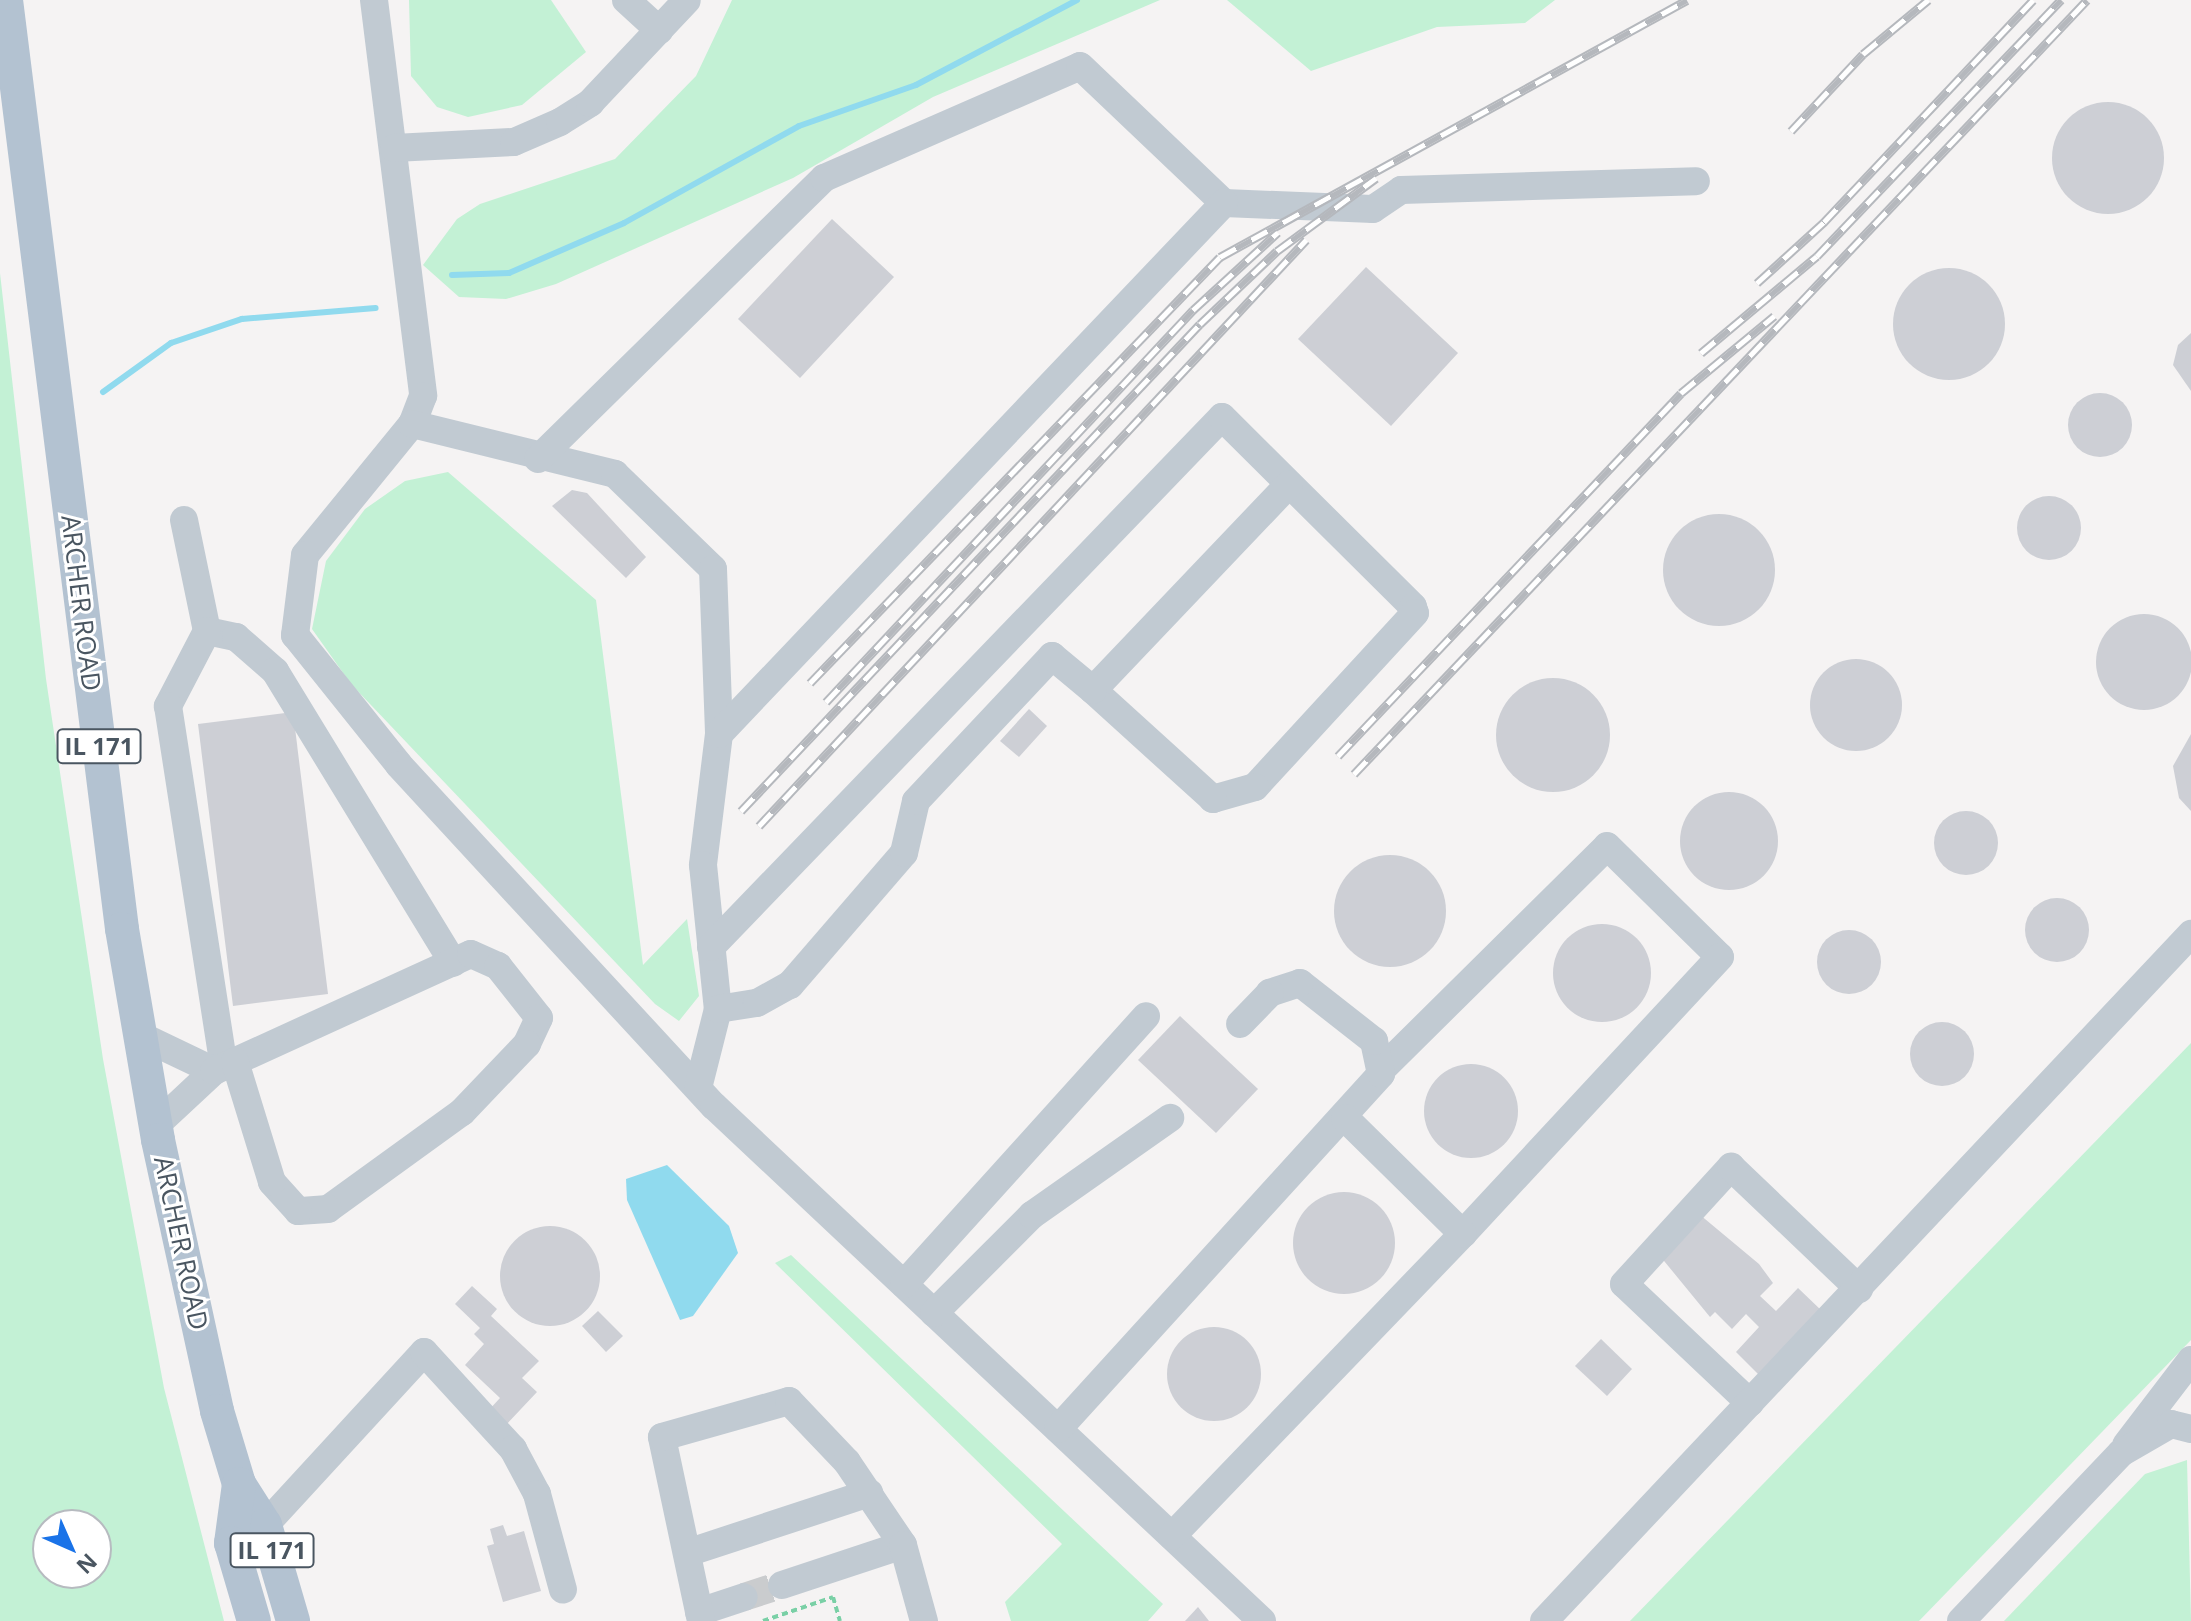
<!DOCTYPE html>
<html>
<head>
<meta charset="utf-8">
<style>
  body { margin:0 }
  #map { position:relative; width:2191px; height:1621px; overflow:hidden; background:#f5f3f3; font-family:"Open Sans",sans-serif }
  div>[style] { position:absolute }
  .green>* { inset:0; background:#c3f1d5 }
  .water>* { inset:0; background:#90daee }
  .stream>* { height:6px; margin:-3px; padding:0 3px; transform-origin:3px; border-radius:3px; background:#90daee }
  .building>* { inset:0; background:#cdcfd5 }
  .round { border-radius:50% }
  .minor-tunnel>* { height:28px; margin-top:-14px; transform-origin:0; background:repeating-linear-gradient(90deg,#caccce 0 28px,transparent 0 42px) }
  .path>* { height:4px; margin-top:-2px; transform-origin:0; background:repeating-linear-gradient(90deg,#7ad0a6 0 6px,transparent 0 10px) }
  .minor>* { height:28px; margin:-14px; padding:0 14px; transform-origin:14px; border-radius:14px; background:#c1cad2 }
  .major>* { height:34px; margin:-17px; padding:0 17px; transform-origin:17px; border-radius:17px; background:#b3c2d1 }
  .rail>* { height:9px; margin-top:-4.5px; transform-origin:0; background:repeating-linear-gradient(90deg,#fff 0 18px,#b5b8bd 0 36px); box-sizing:border-box; border-block:2px solid #b5b8bd }
  span { translate:-50% -50%; white-space:nowrap; text-align:center; line-height:1.15; -webkit-text-stroke:6px #fff; paint-order:stroke }
  .shield-label span { padding:2px 6px; background:#fff; border:2px solid; border-radius:6px; -webkit-text-stroke-width:0 }
  .shield-label { font-size:24px; color:#4a5661; font-weight:700 }
  .street-label { font-size:26px; color:#4a5661 }
  .north { position:absolute; left:32px; top:1509px; width:80px; height:80px; box-sizing:border-box; background:#fff; border:2px solid #b7bbc0; border-radius:50%; rotate:135deg; font-size:22px; font-weight:700; line-height:32px; text-align:center; color:#4a5661 }
  .north::after { content:''; display:block; margin:auto; width:28px; height:36px; background:#1a73e8; clip-path:polygon(50% 0,100% 100%,50% 72%,0 100%) }
</style>
</head>
<body>
<div id="map">
  <div class="green">
    <i style="clip-path:polygon(409px 0,551px 0,586px 52px,522px 105px,468px 117px,437px 107px,411px 76px)"></i>
    <i style="clip-path:polygon(732px 0,1160px 0,933px 97px,793px 178px,556px 284px,506px 299px,459px 297px,423px 265px,457px 219px,480px 204px,615px 159px,696px 76px)"></i>
    <i style="clip-path:polygon(1227px 0,1555px 0,1525px 23px,1437px 27px,1311px 71px)"></i>
    <i style="clip-path:polygon(evenodd,0 273px,46px 679px,103px 1059px,164px 1388px,224px 1621px,0 1621px,0 273px,48px 1525px,96px 1525px,96px 1573px,48px 1573px,48px 1525px)"></i>
    <i style="clip-path:polygon(448px 472px,596px 600px,643px 965px,687px 919px,699px 996px,679px 1021px,655px 1004px,351px 684px,312px 629px,326px 561px,365px 509px,405px 481px)"></i>
    <i style="clip-path:polygon(2191px 1043px,2191px 1340px,1919px 1621px,1630px 1621px)"></i>
    <i style="clip-path:polygon(791px 1255px,1163px 1604px,1148px 1621px,1011px 1621px,1005px 1602px,1062px 1544px,775px 1263px)"></i>
    <i style="clip-path:polygon(2187px 1460px,2191px 1621px,2004px 1621px,2145px 1474px)"></i>
  </div>
  <div class="water">
    <i style="clip-path:polygon(667px 1165px,729px 1226px,738px 1253px,693px 1316px,680px 1320px,627px 1200px,626px 1179px)"></i>
  </div>
  <div class="stream">
    <i style="left:452px;top:275px;width:57px;rotate:-2deg"></i>
    <i style="left:509px;top:273px;width:125px;rotate:-23.5deg"></i>
    <i style="left:624px;top:223px;width:200px;rotate:-29deg"></i>
    <i style="left:799px;top:126px;width:124px;rotate:-19.3deg"></i>
    <i style="left:916px;top:85px;width:182px;rotate:-27.8deg"></i>
    <i style="left:103px;top:392px;width:84px;rotate:-35.8deg"></i>
    <i style="left:171px;top:343px;width:75px;rotate:-18.7deg"></i>
    <i style="left:242px;top:319px;width:134px;rotate:-4.7deg"></i>
  </div>
  <div class="building">
    <i class="round" style="left:2052px;top:102px;width:112px;height:112px"></i>
    <i style="clip-path:polygon(832px 219px,894px 277px,800px 378px,738px 319px)"></i>
    <i style="clip-path:polygon(1366px 267px,1458px 353px,1391px 426px,1298px 339px)"></i>
    <i class="round" style="left:1893px;top:268px;width:112px;height:112px"></i>
    <i style="clip-path:polygon(2191px 333px,2191px 391px,2173px 365px,2178px 345px)"></i>
    <i class="round" style="left:2068px;top:393px;width:64px;height:64px"></i>
    <i style="clip-path:polygon(572px 490px,587px 493px,646px 557px,626px 578px,552px 506px)"></i>
    <i class="round" style="left:2017px;top:496px;width:64px;height:64px"></i>
    <i class="round" style="left:1663px;top:514px;width:112px;height:112px"></i>
    <i class="round" style="left:2096px;top:614px;width:96px;height:96px"></i>
    <i class="round" style="left:1810px;top:659px;width:92px;height:92px"></i>
    <i class="round" style="left:1496px;top:678px;width:114px;height:114px"></i>
    <i style="clip-path:polygon(1029px 709px,1047px 726px,1019px 757px,1000px 741px)"></i>
    <i style="clip-path:polygon(293px 712px,328px 994px,233px 1006px,198px 724px)"></i>
    <i style="clip-path:polygon(2191px 734px,2191px 811px,2179px 798px,2173px 766px)"></i>
    <i class="round" style="left:1680px;top:792px;width:98px;height:98px"></i>
    <i class="round" style="left:1934px;top:811px;width:64px;height:64px"></i>
    <i class="round" style="left:1334px;top:855px;width:112px;height:112px"></i>
    <i class="round" style="left:2025px;top:898px;width:64px;height:64px"></i>
    <i class="round" style="left:1553px;top:924px;width:98px;height:98px"></i>
    <i class="round" style="left:1817px;top:930px;width:64px;height:64px"></i>
    <i style="clip-path:polygon(1180px 1016px,1258px 1089px,1216px 1133px,1138px 1060px)"></i>
    <i class="round" style="left:1910px;top:1022px;width:64px;height:64px"></i>
    <i class="round" style="left:1424px;top:1064px;width:94px;height:94px"></i>
    <i class="round" style="left:1293px;top:1192px;width:102px;height:102px"></i>
    <i style="clip-path:polygon(1699px 1214px,1759px 1264px,1773px 1283px,1760px 1296px,1776px 1311px,1798px 1288px,1822px 1311px,1760px 1376px,1736px 1352px,1759px 1327px,1746px 1314px,1732px 1329px,1715px 1312px,1710px 1317px,1660px 1256px)"></i>
    <i class="round" style="left:500px;top:1226px;width:100px;height:100px"></i>
    <i style="clip-path:polygon(472px 1286px,497px 1309px,491px 1316px,539px 1361px,522px 1378px,537px 1392px,504px 1427px,487px 1412px,500px 1398px,465px 1365px,484px 1344px,474px 1334px,480px 1328px,455px 1304px)"></i>
    <i style="clip-path:polygon(598px 1311px,623px 1336px,606px 1352px,582px 1326px)"></i>
    <i class="round" style="left:1167px;top:1327px;width:94px;height:94px"></i>
    <i style="clip-path:polygon(1601px 1339px,1632px 1369px,1607px 1396px,1575px 1366px)"></i>
    <i style="clip-path:polygon(503px 1525px,507px 1536px,524px 1531px,541px 1591px,503px 1602px,487px 1546px,494px 1544px,490px 1529px)"></i>
    <i style="clip-path:polygon(1198px 1607px,1209px 1621px,1185px 1621px)"></i>
  </div>
  <div class="minor-tunnel">
    <i style="left:744px;top:1597px;width:40px;rotate:-18deg"></i>
  </div>
  <div class="path">
    <i style="left:763px;top:1621px;width:74px;rotate:-18.9deg"></i>
    <i style="left:833px;top:1597px;width:25px;rotate:74deg"></i>
  </div>
  <div class="minor">
    <i style="left:374px;top:0;width:399px;rotate:82.9deg"></i>
    <i style="left:423px;top:396px;width:30px;rotate:111deg"></i>
    <i style="left:412px;top:424px;width:169px;rotate:129.2deg"></i>
    <i style="left:305px;top:555px;width:81px;rotate:97.1deg"></i>
    <i style="left:295px;top:635px;width:166px;rotate:51.3deg"></i>
    <i style="left:399px;top:765px;width:464px;rotate:47.3deg"></i>
    <i style="left:714px;top:1106px;width:752px;rotate:43.22deg"></i>
    <i style="left:626px;top:0;width:45px;rotate:42.3deg"></i>
    <i style="left:394px;top:148px;width:120px;rotate:-2.9deg"></i>
    <i style="left:514px;top:142px;width:50px;rotate:-23.5deg"></i>
    <i style="left:560px;top:122px;width:36px;rotate:-32deg"></i>
    <i style="left:590px;top:103px;width:141px;rotate:-46.7deg"></i>
    <i style="left:412px;top:424px;width:209px;rotate:13.8deg"></i>
    <i style="left:615px;top:474px;width:136px;rotate:44.1deg"></i>
    <i style="left:713px;top:569px;width:165px;rotate:87.9deg"></i>
    <i style="left:719px;top:734px;width:132px;rotate:97deg"></i>
    <i style="left:703px;top:865px;width:145px;rotate:84.1deg"></i>
    <i style="left:718px;top:1009px;width:81px;rotate:104.2deg"></i>
    <i style="left:538px;top:459px;width:401px;rotate:-44.5deg"></i>
    <i style="left:824px;top:178px;width:279px;rotate:-23.6deg"></i>
    <i style="left:1080px;top:66px;width:199px;rotate:43.6deg"></i>
    <i style="left:1224px;top:203px;width:149px;rotate:2.3deg"></i>
    <i style="left:1373px;top:209px;width:34px;rotate:-34deg"></i>
    <i style="left:1401px;top:190px;width:295px;rotate:-1.7deg"></i>
    <i style="left:184px;top:520px;width:113px;rotate:78.3deg"></i>
    <i style="left:207px;top:631px;width:30px;rotate:12deg"></i>
    <i style="left:236px;top:637px;width:52px;rotate:41.1deg"></i>
    <i style="left:275px;top:671px;width:342px;rotate:58.6deg"></i>
    <i style="left:207px;top:631px;width:85px;rotate:117.5deg"></i>
    <i style="left:168px;top:706px;width:365px;rotate:81.2deg"></i>
    <i style="left:719px;top:734px;width:733px;rotate:-46.44deg"></i>
    <i style="left:711px;top:947px;width:736px;rotate:-46.05deg"></i>
    <i style="left:1222px;top:417px;width:269px;rotate:44.8deg"></i>
    <i style="left:1413px;top:607px;width:6px;rotate:72deg"></i>
    <i style="left:1415px;top:613px;width:236px;rotate:132.6deg"></i>
    <i style="left:1255px;top:787px;width:44px;rotate:164.1deg"></i>
    <i style="left:1213px;top:799px;width:162px;rotate:-137.8deg"></i>
    <i style="left:1093px;top:690px;width:284px;rotate:-46.4deg"></i>
    <i style="left:718px;top:1009px;width:39px;rotate:-9deg"></i>
    <i style="left:757px;top:1003px;width:38px;rotate:-29deg"></i>
    <i style="left:790px;top:985px;width:174px;rotate:-49.2deg"></i>
    <i style="left:904px;top:853px;width:53px;rotate:-77deg"></i>
    <i style="left:916px;top:801px;width:199px;rotate:-46.8deg"></i>
    <i style="left:1052px;top:656px;width:53px;rotate:39.7deg"></i>
    <i style="left:141px;top:1036px;width:81px;rotate:25.6deg"></i>
    <i style="left:214px;top:1071px;width:79px;rotate:137deg"></i>
    <i style="left:1383px;top:1068px;width:315px;rotate:-44.7deg"></i>
    <i style="left:1607px;top:846px;width:158px;rotate:44.5deg"></i>
    <i style="left:1720px;top:957px;width:378px;rotate:132.9deg"></i>
    <i style="left:214px;top:1071px;width:282px;rotate:-24.5deg"></i>
    <i style="left:471px;top:954px;width:30px;rotate:24deg"></i>
    <i style="left:498px;top:966px;width:66px;rotate:51.7deg"></i>
    <i style="left:539px;top:1018px;width:29px;rotate:115deg"></i>
    <i style="left:527px;top:1044px;width:94px;rotate:133.7deg"></i>
    <i style="left:462px;top:1112px;width:165px;rotate:144.1deg"></i>
    <i style="left:328px;top:1209px;width:30px;rotate:176deg"></i>
    <i style="left:298px;top:1211px;width:39px;rotate:-132deg"></i>
    <i style="left:272px;top:1182px;width:126px;rotate:-107.1deg"></i>
    <i style="left:904px;top:1284px;width:361px;rotate:-47.9deg"></i>
    <i style="left:934px;top:1313px;width:139px;rotate:-45deg"></i>
    <i style="left:1032px;top:1215px;width:169px;rotate:-35.1deg"></i>
    <i style="left:1750px;top:1403px;width:173px;rotate:-136.6deg"></i>
    <i style="left:1624px;top:1284px;width:159px;rotate:-47.6deg"></i>
    <i style="left:1731px;top:1167px;width:177px;rotate:43.6deg"></i>
    <i style="left:1058px;top:1429px;width:480px;rotate:-47.7deg"></i>
    <i style="left:1381px;top:1074px;width:34px;rotate:-102deg"></i>
    <i style="left:1374px;top:1041px;width:94px;rotate:-141.9deg"></i>
    <i style="left:1300px;top:983px;width:32px;rotate:162deg"></i>
    <i style="left:1270px;top:993px;width:43px;rotate:134.1deg"></i>
    <i style="left:2126px;top:1445px;width:107px;rotate:-52.6deg"></i>
    <i style="left:265px;top:1525px;width:235px;rotate:-47.4deg"></i>
    <i style="left:424px;top:1352px;width:132px;rotate:47.5deg"></i>
    <i style="left:513px;top:1449px;width:51px;rotate:61.9deg"></i>
    <i style="left:537px;top:1494px;width:99px;rotate:74.8deg"></i>
    <i style="left:1172px;top:1536px;width:419px;rotate:-46.1deg"></i>
    <i style="left:1463px;top:1234px;width:165px;rotate:-135.5deg"></i>
    <i style="left:687px;top:1553px;width:192px;rotate:-18.2deg"></i>
    <i style="left:782px;top:1585px;width:127px;rotate:-18.3deg"></i>
    <i style="left:699px;top:1612px;width:47px;rotate:-18.4deg"></i>
    <i style="left:701px;top:1621px;width:188px;rotate:-102deg"></i>
    <i style="left:662px;top:1437px;width:132px;rotate:-15.8deg"></i>
    <i style="left:789px;top:1401px;width:84px;rotate:46.4deg"></i>
    <i style="left:847px;top:1462px;width:100px;rotate:56deg"></i>
    <i style="left:903px;top:1545px;width:79px;rotate:74.6deg"></i>
    <i style="left:1544px;top:1621px;width:944px;rotate:-46.72deg"></i>
    <i style="left:1961px;top:1621px;width:232px;rotate:-46.4deg"></i>
    <i style="left:2121px;top:1453px;width:58px;rotate:-30.1deg"></i>
    <i style="left:2171px;top:1424px;width:21px;rotate:14deg"></i>
  </div>
  <div class="major">
    <i style="left:6px;top:0;width:936px;rotate:82.88deg"></i>
    <i style="left:122px;top:929px;width:214px;rotate:80.3deg"></i>
    <i style="left:158px;top:1140px;width:277px;rotate:77.7deg"></i>
    <i style="left:217px;top:1411px;width:76px;rotate:73.2deg"></i>
    <i style="left:239px;top:1484px;width:49px;rotate:57.6deg"></i>
    <i style="left:265px;top:1525px;width:100px;rotate:73.7deg"></i>
    <i style="left:239px;top:1484px;width:60px;rotate:97.7deg"></i>
    <i style="left:231px;top:1543px;width:81px;rotate:73.6deg"></i>
  </div>
  <div class="rail">
    <i style="left:1791px;top:131px;width:105px;rotate:-46.9deg"></i>
    <i style="left:1863px;top:54px;width:85px;rotate:-39.7deg"></i>
    <i style="left:1757px;top:283px;width:91px;rotate:-42.3deg"></i>
    <i style="left:1824px;top:222px;width:305px;rotate:-46.7deg"></i>
    <i style="left:1701px;top:353px;width:151px;rotate:-39.9deg"></i>
    <i style="left:1817px;top:256px;width:354px;rotate:-46.4deg"></i>
    <i style="left:810px;top:683px;width:591px;rotate:-46.1deg"></i>
    <i style="left:1220px;top:257px;width:533px;rotate:-28.82deg"></i>
    <i style="left:826px;top:702px;width:537px;rotate:-46.89deg"></i>
    <i style="left:1193px;top:310px;width:115px;rotate:-42.5deg"></i>
    <i style="left:1338px;top:756px;width:499px;rotate:-46.6deg"></i>
    <i style="left:1681px;top:393px;width:121px;rotate:-39.6deg"></i>
    <i style="left:1354px;top:774px;width:1066px;rotate:-46.56deg"></i>
    <i style="left:741px;top:811px;width:669px;rotate:-46.7deg"></i>
    <i style="left:1200px;top:324px;width:106px;rotate:-43.5deg"></i>
    <i style="left:1277px;top:251px;width:123px;rotate:-36.4deg"></i>
    <i style="left:759px;top:826px;width:802px;rotate:-46.97deg"></i>
  </div>
  <div class="shield-label">
    <span style="left:99px;top:746px">IL 171</span>
    <span style="left:272px;top:1550px">IL 171</span>
  </div>
  <div class="street-label">
    <span style="left:81px;top:603px;rotate:83deg">ARCHER ROAD</span>
    <span style="left:181px;top:1243px;rotate:78deg">ARCHER ROAD</span>
  </div>
  <div class="north">N</div>
</div>
</body>
</html>
